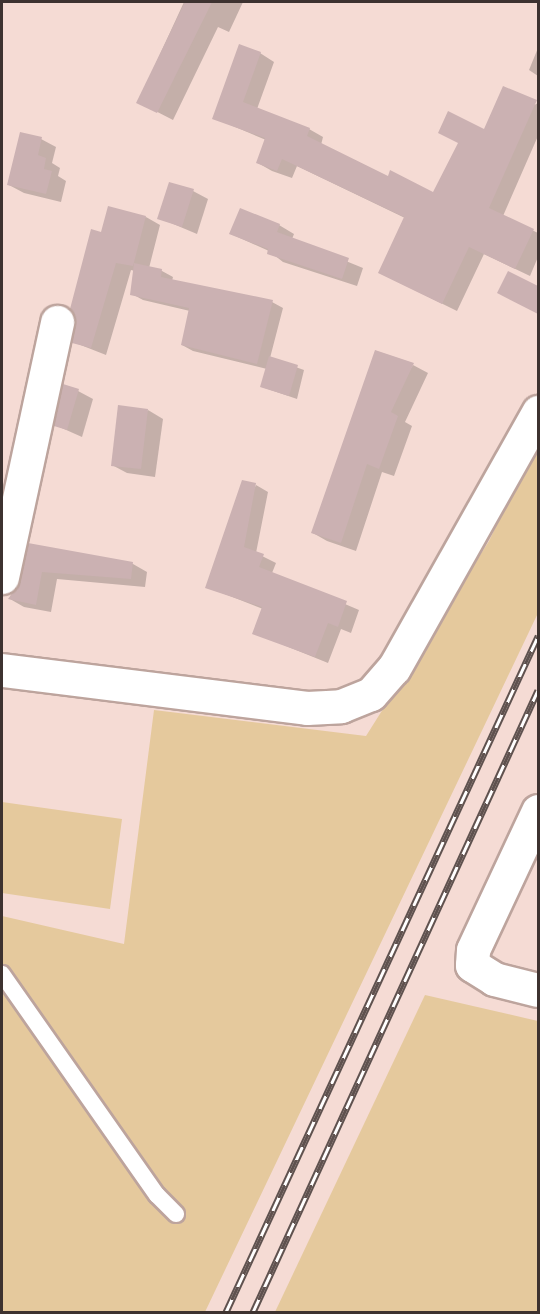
<!DOCTYPE html>
<html>
<head>
<meta charset="utf-8">
<style>
  body { margin:0 }
  #map { position:relative; width:540px; height:1314px; overflow:hidden; background:#f5dbd4; font-family:Arial,sans-serif }
  div>[style] { position:absolute }
  .green>* { inset:0; background:#e5c99d }
  .shadow>* { inset:0; background:#0003 }
  .building>* { inset:0; background:#cbb1b2 }
  .roads { filter:drop-shadow(2px 0 #bda49d) drop-shadow(-2px 0 #bda49d) drop-shadow(0 2px #bda49d) drop-shadow(0 -2px #bda49d) }
  .service>* { height:16px; margin:-8px; padding:0 8px; transform-origin:8px; border-radius:8px; background:#fff }
  .minor>* { height:33px; margin:-16.5px; padding:0 16.5px; transform-origin:16.5px; border-radius:16.5px; background:#fff }
  .rail>* { height:7px; margin-top:-3.5px; transform-origin:0; background:repeating-linear-gradient(90deg,#fff 0 14px,#5f524f 0 28px); box-sizing:border-box; border-block:2px solid #5f524f }
  span { translate:-50% -50%; white-space:nowrap; text-align:center; line-height:1.15; -webkit-text-stroke:5px #fff; paint-order:stroke }
  .frame { position:absolute; inset:0; border:3px solid #3d3230; pointer-events:none }
</style>
</head>
<body>
<div id="map">
  <div class="green">
    <i style="clip-path:polygon(538px 440px,538px 613px,205px 1312px,2px 1312px,2px 916px,124px 944px,154px 710px,366px 736px,489px 541px)"></i>
    <i style="clip-path:polygon(2px 802px,122px 819px,110px 909px,2px 893px)"></i>
    <i style="clip-path:polygon(425px 995px,538px 1021px,538px 1312px,275px 1312px)"></i>
  </div>
  <div class="shadow">
    <i style="clip-path:polygon(184px 2px,243px 2px,229px 32px,218px 27px,173px 120px,138px 102px)"></i>
    <i style="clip-path:polygon(538px 48px,538px 76px,529px 70px)"></i>
    <i style="clip-path:polygon(260px 53px,274px 62px,257px 109px,309px 129px,323px 137px,321px 145px,388px 178px,433px 194px,485px 131px,538px 103px,538px 136px,503px 216px,538px 233px,538px 257px,530px 276px,484px 254px,457px 311px,380px 273px,405px 218px,297px 166px,292px 178px,272px 171px,258px 163px,266px 140px,214px 118px)"></i>
    <i style="clip-path:polygon(41px 139px,56px 147px,52px 163px,60px 168px,58px 176px,66px 181px,61px 202px,24px 193px,9px 185px)"></i>
    <i style="clip-path:polygon(193px 191px,208px 199px,197px 234px,159px 218px)"></i>
    <i style="clip-path:polygon(146px 217px,160px 225px,149px 268px,162px 271px,173px 277px,172px 281px,272px 302px,283px 308px,270px 358px,304px 370px,297px 399px,262px 387px,267px 369px,193px 351px,182px 345px,190px 311px,143px 300px,132px 294px,135px 271px,131px 270px,106px 355px,73px 342px,102px 234px)"></i>
    <i style="clip-path:polygon(279px 225px,294px 234px,292px 239px,363px 268px,357px 286px,283px 262px,269px 251px,231px 234px)"></i>
    <i style="clip-path:polygon(413px 365px,428px 373px,405px 422px,412px 426px,394px 476px,382px 472px,356px 551px,327px 541px,313px 533px)"></i>
    <i style="clip-path:polygon(78px 391px,93px 399px,82px 437px,55px 425px)"></i>
    <i style="clip-path:polygon(148px 410px,163px 419px,155px 477px,127px 473px,112px 465px)"></i>
    <i style="clip-path:polygon(256px 485px,268px 492px,256px 553px,276px 563px,272px 573px,359px 610px,351px 633px,341px 629px,328px 663px,254px 633px,263px 609px,207px 587px)"></i>
    <i style="clip-path:polygon(30px 545px,133px 564px,147px 572px,145px 587px,57px 579px,51px 612px,24px 607px,10px 599px,22px 582px)"></i>
  </div>
  <div class="building">
    <i style="clip-path:polygon(185px 2px,212px 2px,157px 113px,136px 103px)"></i>
    <i style="clip-path:polygon(239px 44px,261px 52px,243px 102px,310px 128px,307px 136px,388px 176px,390px 170px,433px 192px,458px 143px,438px 133px,448px 111px,484px 129px,503px 86px,537px 100px,489px 208px,534px 229px,515px 269px,469px 247px,442px 304px,378px 273px,404px 217px,282px 159px,277px 171px,256px 163px,265px 138px,212px 119px)"></i>
    <i style="clip-path:polygon(20px 132px,42px 137px,38px 155px,46px 158px,44px 169px,52px 171px,46px 194px,7px 185px)"></i>
    <i style="clip-path:polygon(169px 182px,194px 189px,182px 227px,157px 219px)"></i>
    <i style="clip-path:polygon(108px 206px,146px 216px,133px 266px,116px 263px,91px 348px,72px 343px,75px 325px,70px 309px,91px 229px,101px 232px)"></i>
    <i style="clip-path:polygon(240px 208px,280px 224px,277px 232px,349px 258px,342px 279px,267px 254px,268px 249px,229px 234px)"></i>
    <i style="clip-path:polygon(134px 263px,162px 269px,161px 277px,273px 300px,257px 364px,181px 345px,189px 308px,130px 295px)"></i>
    <i style="clip-path:polygon(508px 271px,538px 286px,538px 314px,497px 293px)"></i>
    <i style="clip-path:polygon(375px 350px,414px 363px,391px 412px,398px 416px,379px 469px,367px 464px,341px 543px,311px 533px)"></i>
    <i style="clip-path:polygon(269px 356px,298px 365px,289px 396px,260px 387px)"></i>
    <i style="clip-path:polygon(63px 384px,79px 389px,67px 430px,54px 426px)"></i>
    <i style="clip-path:polygon(118px 405px,148px 409px,141px 469px,111px 466px)"></i>
    <i style="clip-path:polygon(242px 480px,256px 483px,244px 547px,264px 554px,259px 567px,347px 601px,338px 627px,328px 623px,315px 657px,252px 634px,262px 607px,205px 588px)"></i>
    <i style="clip-path:polygon(28px 543px,133px 562px,131px 579px,42px 572px,36px 605px,8px 599px,20px 582px)"></i>
  </div>
  <div class="roads">
    <div class="service">
      <i style="left:2px;top:974px;width:270px;rotate:55deg"></i>
      <i style="left:157px;top:1195px;width:27px;rotate:45deg"></i>
    </div>
    <div class="minor">
      <i style="left:2px;top:577px;width:261px;rotate:-77.8deg"></i>
      <i style="left:2px;top:670px;width:307px;rotate:7.1deg"></i>
      <i style="left:307px;top:708px;width:34px;rotate:-3deg"></i>
      <i style="left:341px;top:706px;width:32px;rotate:-22deg"></i>
      <i style="left:371px;top:694px;width:35px;rotate:-49deg"></i>
      <i style="left:394px;top:668px;width:294px;rotate:-60.6deg"></i>
      <i style="left:538px;top:811px;width:153px;rotate:115.1deg"></i>
      <i style="left:473px;top:950px;width:15px;rotate:94deg"></i>
      <i style="left:472px;top:965px;width:26px;rotate:32deg"></i>
      <i style="left:494px;top:979px;width:45px;rotate:14deg"></i>
    </div>
  </div>
  <div class="rail">
    <i style="left:226px;top:1312px;width:745px;rotate:-65.22deg"></i>
    <i style="left:253px;top:1312px;width:684px;rotate:-65.38deg"></i>
  </div>
  <div class="frame"></div>
</div>
</body>
</html>
